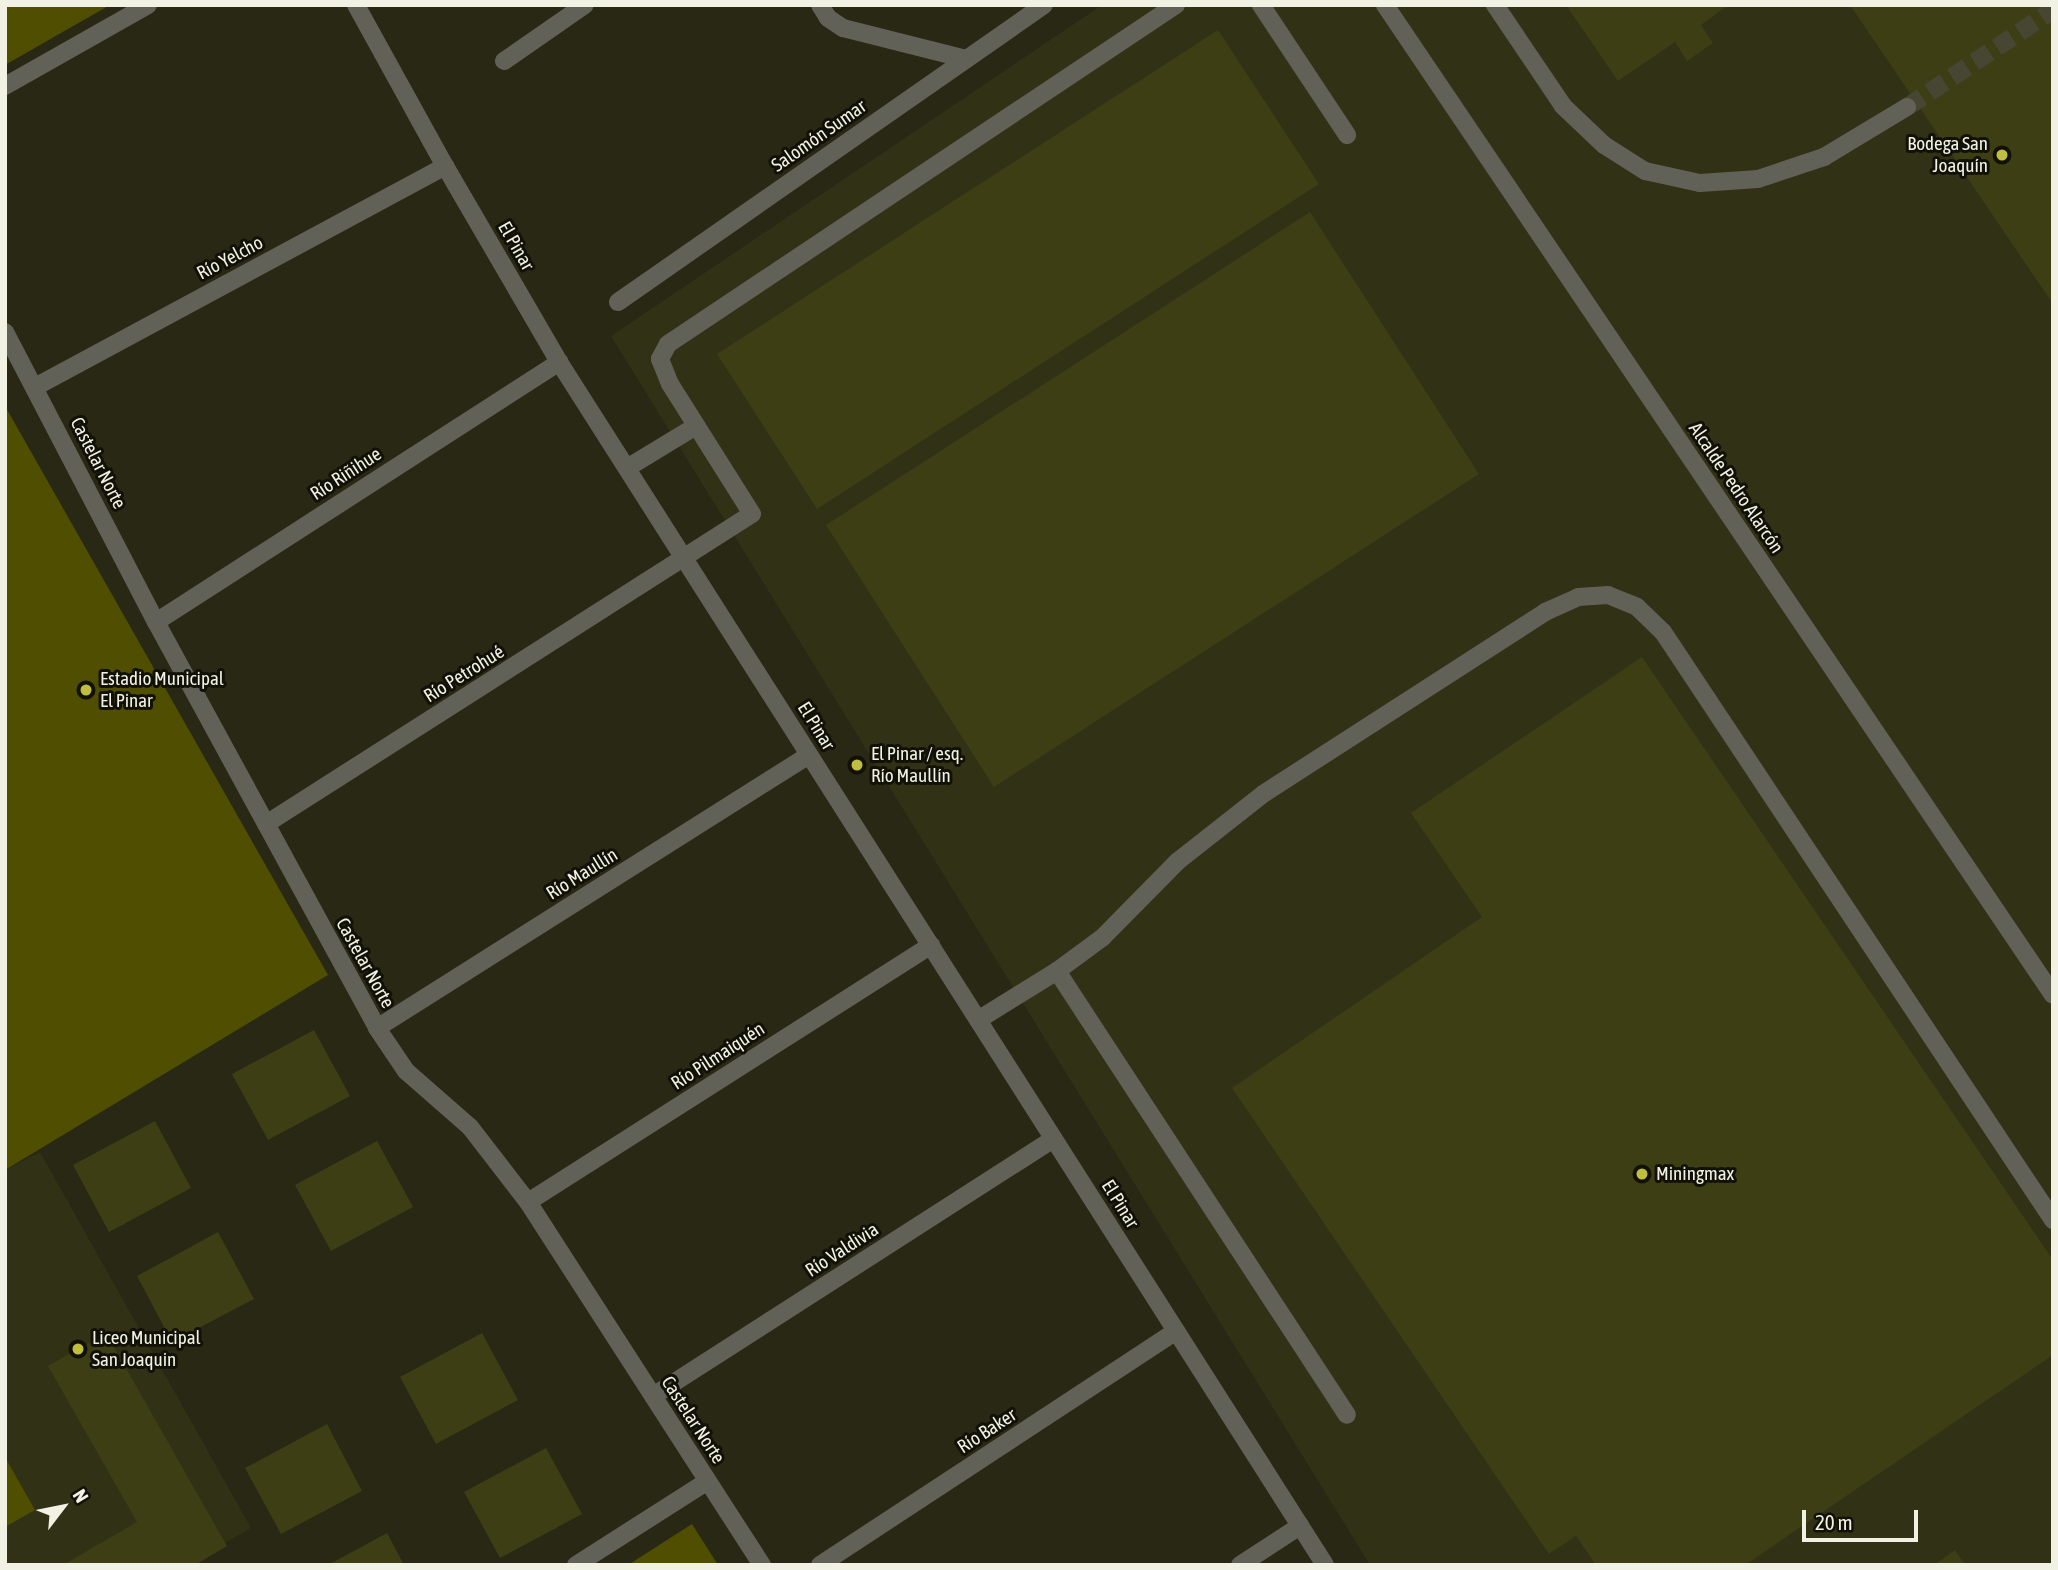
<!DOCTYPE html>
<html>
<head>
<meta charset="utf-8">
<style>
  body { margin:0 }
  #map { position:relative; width:2058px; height:1570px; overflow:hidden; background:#282814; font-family:"Asap Condensed",sans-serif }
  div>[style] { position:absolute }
  .built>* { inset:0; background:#313115 }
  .green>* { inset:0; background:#504e01 }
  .building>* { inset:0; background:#3e3e14 }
  .minor-tunnel>* { height:18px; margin-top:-9px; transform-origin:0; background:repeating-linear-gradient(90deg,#464633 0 18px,transparent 0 27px) }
  .minor>* { height:18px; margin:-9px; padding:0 9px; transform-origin:9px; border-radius:9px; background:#616157 }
  .dots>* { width:19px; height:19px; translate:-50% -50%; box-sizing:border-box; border:4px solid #111108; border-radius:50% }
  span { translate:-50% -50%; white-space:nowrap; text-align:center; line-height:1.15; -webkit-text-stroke:6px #111108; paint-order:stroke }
  .street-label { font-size:19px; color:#f1f1e4 }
  .poi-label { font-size:19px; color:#f1f1e4 }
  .right { translate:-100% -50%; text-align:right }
  .left { translate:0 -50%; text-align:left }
  .frame { position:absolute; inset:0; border:7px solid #f1f1e4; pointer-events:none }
  .north { position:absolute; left:28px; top:1472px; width:70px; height:70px; -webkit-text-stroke:5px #111108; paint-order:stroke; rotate:58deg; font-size:19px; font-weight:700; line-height:28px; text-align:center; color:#f1f1e4 }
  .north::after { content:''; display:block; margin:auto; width:24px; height:32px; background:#f1f1e4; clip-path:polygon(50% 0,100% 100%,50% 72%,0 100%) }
  .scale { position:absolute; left:1802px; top:1510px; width:116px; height:32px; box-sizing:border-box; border:4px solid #f1f1e4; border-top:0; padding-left:9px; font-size:21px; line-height:24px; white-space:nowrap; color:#f1f1e4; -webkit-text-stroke:5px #111108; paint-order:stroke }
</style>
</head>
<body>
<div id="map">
  <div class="built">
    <i style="clip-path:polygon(1102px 5px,2053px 5px,2053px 1565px,1370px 1565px,611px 336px)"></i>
    <i style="clip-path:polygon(40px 1152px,251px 1528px,186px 1565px,5px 1565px,5px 1170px)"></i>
  </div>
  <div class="green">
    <i style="clip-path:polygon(5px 5px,110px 5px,5px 65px)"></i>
    <i style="clip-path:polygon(5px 406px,328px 975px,5px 1170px)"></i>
    <i style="clip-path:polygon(5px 1457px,35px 1510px,5px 1527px)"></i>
    <i style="clip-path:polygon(692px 1524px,718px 1565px,628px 1565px)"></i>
  </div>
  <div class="building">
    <i style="clip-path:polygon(1566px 5px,1728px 5px,1701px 25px,1713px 43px,1687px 61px,1675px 42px,1618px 81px)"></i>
    <i style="clip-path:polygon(1850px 5px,2053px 5px,2053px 304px)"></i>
    <i style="clip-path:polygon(1218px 30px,1319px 184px,817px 509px,717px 354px)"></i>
    <i style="clip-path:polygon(1310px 212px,1479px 474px,994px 787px,826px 525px)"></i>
    <i style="clip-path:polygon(1642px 657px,2053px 1260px,2053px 1355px,1745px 1565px,1596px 1565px,1576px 1536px,1549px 1554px,1232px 1088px,1482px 917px,1411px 813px)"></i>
    <i style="clip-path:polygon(314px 1030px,350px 1096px,268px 1140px,232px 1074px)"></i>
    <i style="clip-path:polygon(155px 1121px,191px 1188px,109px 1232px,73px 1165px)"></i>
    <i style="clip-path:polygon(377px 1141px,413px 1207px,331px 1251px,295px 1185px)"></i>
    <i style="clip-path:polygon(218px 1232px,254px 1299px,172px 1342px,137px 1276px)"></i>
    <i style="clip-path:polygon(106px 1333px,227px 1546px,195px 1565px,63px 1565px,137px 1522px,48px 1366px)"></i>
    <i style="clip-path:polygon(482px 1333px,518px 1400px,436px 1444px,400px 1377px)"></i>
    <i style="clip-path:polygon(327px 1424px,362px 1491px,281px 1534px,245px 1468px)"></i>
    <i style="clip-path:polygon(546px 1448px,582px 1514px,500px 1558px,464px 1492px)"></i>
    <i style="clip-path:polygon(387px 1533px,404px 1565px,328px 1565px)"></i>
    <i style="clip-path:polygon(1955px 1550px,1965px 1565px,1934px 1565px)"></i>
  </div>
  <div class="minor-tunnel">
    <i style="left:1907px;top:107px;width:175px;rotate:-33.6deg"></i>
  </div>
  <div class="minor">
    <i style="left:356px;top:5px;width:184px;rotate:61.1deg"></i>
    <i style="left:445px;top:166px;width:227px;rotate:59.8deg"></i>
    <i style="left:559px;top:362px;width:1426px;rotate:57.51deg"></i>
    <i style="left:820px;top:5px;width:15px;rotate:58deg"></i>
    <i style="left:828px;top:18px;width:18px;rotate:34deg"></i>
    <i style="left:843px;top:28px;width:127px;rotate:14.1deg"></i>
    <i style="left:1261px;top:5px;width:156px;rotate:56.5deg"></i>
    <i style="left:1385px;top:5px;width:1194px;rotate:55.99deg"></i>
    <i style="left:1495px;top:5px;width:122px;rotate:56deg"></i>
    <i style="left:1563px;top:106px;width:57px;rotate:43.6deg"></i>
    <i style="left:1604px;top:145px;width:49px;rotate:32.4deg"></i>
    <i style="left:1645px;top:171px;width:56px;rotate:12.3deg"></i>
    <i style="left:1700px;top:183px;width:58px;rotate:-3.9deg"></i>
    <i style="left:1758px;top:179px;width:70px;rotate:-18.4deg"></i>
    <i style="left:1824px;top:157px;width:97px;rotate:-31.1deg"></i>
    <i style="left:504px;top:61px;width:98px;rotate:-34.7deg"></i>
    <i style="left:5px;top:86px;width:164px;rotate:-29.5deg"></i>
    <i style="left:618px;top:302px;width:519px;rotate:-34.88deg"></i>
    <i style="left:5px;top:332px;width:327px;rotate:62.5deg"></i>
    <i style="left:156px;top:622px;width:462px;rotate:61.4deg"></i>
    <i style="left:377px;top:1028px;width:52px;rotate:56deg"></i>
    <i style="left:406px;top:1071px;width:85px;rotate:41.2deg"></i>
    <i style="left:470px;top:1127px;width:95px;rotate:52.3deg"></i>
    <i style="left:528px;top:1202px;width:432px;rotate:57.2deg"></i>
    <i style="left:35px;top:387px;width:466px;rotate:-28.3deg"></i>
    <i style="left:627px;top:468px;width:81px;rotate:-31.3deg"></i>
    <i style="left:156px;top:622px;width:480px;rotate:-32.8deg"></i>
    <i style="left:266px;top:824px;width:576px;rotate:-32.53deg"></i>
    <i style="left:752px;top:514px;width:154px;rotate:-122.2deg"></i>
    <i style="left:670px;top:384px;width:27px;rotate:-112deg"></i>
    <i style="left:660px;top:359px;width:17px;rotate:-62deg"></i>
    <i style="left:668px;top:344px;width:611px;rotate:-33.72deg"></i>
    <i style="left:1057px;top:971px;width:530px;rotate:56.85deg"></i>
    <i style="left:978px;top:1020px;width:93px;rotate:-31.8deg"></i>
    <i style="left:1057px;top:971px;width:56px;rotate:-36.3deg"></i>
    <i style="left:1102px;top:938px;width:108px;rotate:-45.4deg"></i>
    <i style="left:1178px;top:861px;width:108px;rotate:-38.2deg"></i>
    <i style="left:1263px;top:794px;width:336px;rotate:-32.8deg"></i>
    <i style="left:1545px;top:612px;width:36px;rotate:-24deg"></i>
    <i style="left:1578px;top:597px;width:30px;rotate:-4deg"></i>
    <i style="left:1608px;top:595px;width:31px;rotate:22deg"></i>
    <i style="left:1637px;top:607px;width:36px;rotate:44deg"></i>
    <i style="left:1663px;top:632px;width:706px;rotate:56.45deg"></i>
    <i style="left:377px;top:1028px;width:511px;rotate:-32.29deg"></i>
    <i style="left:528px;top:1202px;width:478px;rotate:-32.5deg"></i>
    <i style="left:653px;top:1396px;width:476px;rotate:-32.7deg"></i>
    <i style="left:576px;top:1565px;width:156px;rotate:-32.5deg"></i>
    <i style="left:820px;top:1565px;width:426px;rotate:-33.3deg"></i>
    <i style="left:1240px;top:1565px;width:72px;rotate:-33deg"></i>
  </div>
  <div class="dots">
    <i style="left:2002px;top:155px;background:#c0be41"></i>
    <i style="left:86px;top:690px;background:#c0be41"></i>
    <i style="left:857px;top:765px;background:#c0be41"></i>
    <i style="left:1642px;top:1174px;background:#c0be41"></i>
    <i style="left:78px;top:1349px;background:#c0be41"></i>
  </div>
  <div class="street-label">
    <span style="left:819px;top:136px;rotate:-35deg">Salomón Sumar</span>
    <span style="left:516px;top:246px;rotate:60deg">El Pinar</span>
    <span style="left:230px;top:258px;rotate:-28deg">Río Yelcho</span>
    <span style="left:98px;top:463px;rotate:63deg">Castelar Norte</span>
    <span style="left:346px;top:474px;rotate:-33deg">Río Riñihue</span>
    <span style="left:1736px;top:488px;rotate:56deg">Alcalde Pedro Alarcón</span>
    <span style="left:464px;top:674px;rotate:-32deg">Río Petrohué</span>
    <span style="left:816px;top:726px;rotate:58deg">El Pinar</span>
    <span style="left:582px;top:874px;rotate:-32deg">Río Maullín</span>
    <span style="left:365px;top:963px;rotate:61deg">Castelar Norte</span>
    <span style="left:718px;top:1056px;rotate:-33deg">Río Pilmaiquén</span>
    <span style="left:1120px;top:1204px;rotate:58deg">El Pinar</span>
    <span style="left:842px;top:1250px;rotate:-33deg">Río Valdivia</span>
    <span style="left:693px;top:1420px;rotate:57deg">Castelar Norte</span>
    <span style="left:987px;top:1431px;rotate:-33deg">Río Baker</span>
  </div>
  <div class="poi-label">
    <span class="right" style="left:1988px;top:155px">Bodega San<br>Joaquín</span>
    <span class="left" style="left:100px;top:690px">Estadio Municipal<br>El Pinar</span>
    <span class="left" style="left:871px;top:765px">El Pinar / esq.<br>Río Maullín</span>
    <span class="left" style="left:1656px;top:1174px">Miningmax</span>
    <span class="left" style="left:92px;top:1349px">Liceo Municipal<br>San Joaquin</span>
  </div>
  <div class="frame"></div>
  <div class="north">N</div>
  <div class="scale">20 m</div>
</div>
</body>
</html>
